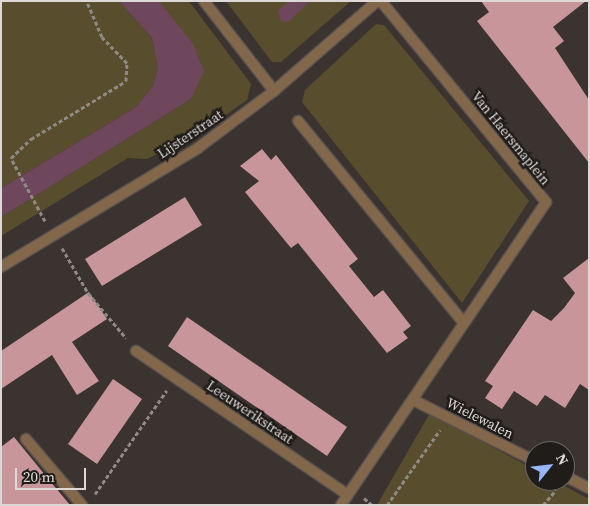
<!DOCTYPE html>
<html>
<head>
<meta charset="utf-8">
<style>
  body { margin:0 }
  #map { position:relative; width:590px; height:506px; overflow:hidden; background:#3b3330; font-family:"Source Serif 4",serif }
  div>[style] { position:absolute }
  .green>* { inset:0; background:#584e2d }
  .water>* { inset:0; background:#6e475d }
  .building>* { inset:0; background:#c8959a }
  .path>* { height:3px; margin-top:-1.5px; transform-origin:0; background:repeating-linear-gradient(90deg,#908a87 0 4px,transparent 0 6.5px) }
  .roads { filter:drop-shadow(1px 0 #58514e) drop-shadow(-1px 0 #58514e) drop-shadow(0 1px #58514e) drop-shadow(0 -1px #58514e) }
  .street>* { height:10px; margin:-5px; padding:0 5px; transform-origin:5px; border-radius:5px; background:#83674b }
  span { translate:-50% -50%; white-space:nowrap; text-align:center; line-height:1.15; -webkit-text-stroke:5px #1f1c1a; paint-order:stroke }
  .street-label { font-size:14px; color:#ddd8d6 }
  .frame { position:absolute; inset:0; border:2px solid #ddd8d6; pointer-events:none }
  .north { position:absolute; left:525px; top:441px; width:50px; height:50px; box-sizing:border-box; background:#1f1c1a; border:1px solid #6b6765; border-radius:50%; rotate:61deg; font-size:14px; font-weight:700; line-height:20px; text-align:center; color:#ddd8d6 }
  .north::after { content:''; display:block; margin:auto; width:18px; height:22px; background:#97b6fd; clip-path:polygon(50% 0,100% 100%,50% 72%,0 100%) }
  .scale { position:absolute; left:15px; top:468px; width:71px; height:22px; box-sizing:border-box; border:2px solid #ddd8d6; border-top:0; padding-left:6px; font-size:15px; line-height:18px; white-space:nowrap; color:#ddd8d6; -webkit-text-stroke:4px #1f1c1a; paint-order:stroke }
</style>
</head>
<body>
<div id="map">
  <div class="green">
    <i style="clip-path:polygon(1px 1px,119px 1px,152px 38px,158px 68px,153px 86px,136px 107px,1px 188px)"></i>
    <i style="clip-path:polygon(159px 1px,189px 1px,251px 84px,247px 100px,206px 129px,147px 159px,128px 158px,1px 236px,1px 217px,191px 99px)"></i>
    <i style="clip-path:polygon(226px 1px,351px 1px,281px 62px,272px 62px)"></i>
    <i style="clip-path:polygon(376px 24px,384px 25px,529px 201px,462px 303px,302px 102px,305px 90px)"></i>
    <i style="clip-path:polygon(430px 413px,535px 470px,535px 481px,555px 481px,589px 499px,589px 505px,377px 505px)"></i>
  </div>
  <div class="water">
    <i style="clip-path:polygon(119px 1px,159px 1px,193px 44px,204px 71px,191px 99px,1px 217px,1px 188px,136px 107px,153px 86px,158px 68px,152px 38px)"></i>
    <i style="clip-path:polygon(289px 1px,310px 1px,288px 22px,281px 21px,278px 11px)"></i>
  </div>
  <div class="building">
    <i style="clip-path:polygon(481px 1px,586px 1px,553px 27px,564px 41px,555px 48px,589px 100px,589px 163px,477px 21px,489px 12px)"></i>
    <i style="clip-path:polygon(262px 149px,271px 160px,276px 155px,358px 259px,349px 266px,374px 297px,383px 290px,411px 326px,403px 332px,408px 338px,387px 353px,298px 243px,291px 248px,245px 192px,259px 181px,240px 166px)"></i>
    <i style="clip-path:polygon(185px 197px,202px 225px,102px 286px,85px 259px)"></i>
    <i style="clip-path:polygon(589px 258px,589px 390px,580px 384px,565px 408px,545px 395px,537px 406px,514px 391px,502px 409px,485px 398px,493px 386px,485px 381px,533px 310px,551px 321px,564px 308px,575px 293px,563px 278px)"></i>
    <i style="clip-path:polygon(89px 292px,107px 319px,72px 342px,99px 381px,77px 395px,52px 355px,1px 389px,1px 351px)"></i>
    <i style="clip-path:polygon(187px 317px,347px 427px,327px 456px,168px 346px)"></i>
    <i style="clip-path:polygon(113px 379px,142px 399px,97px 464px,68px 444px)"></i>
    <i style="clip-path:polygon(14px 437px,45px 475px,70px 505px,1px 505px,1px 447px)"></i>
  </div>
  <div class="path">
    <i style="left:45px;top:221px;width:72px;rotate:-118.4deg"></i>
    <i style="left:11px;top:158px;width:28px;rotate:-44deg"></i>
    <i style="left:31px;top:139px;width:111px;rotate:-31.4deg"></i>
    <i style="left:126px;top:81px;width:18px;rotate:-87deg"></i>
    <i style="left:127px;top:63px;width:36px;rotate:-134deg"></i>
    <i style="left:102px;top:37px;width:39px;rotate:-113deg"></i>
    <i style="left:62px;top:248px;width:52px;rotate:60deg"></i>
    <i style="left:88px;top:293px;width:59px;rotate:49.8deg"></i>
    <i style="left:95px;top:494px;width:126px;rotate:-55.3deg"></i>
    <i style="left:364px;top:498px;width:11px;rotate:41deg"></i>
    <i style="left:387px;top:505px;width:92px;rotate:-54.8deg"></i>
    <i style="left:543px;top:505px;width:20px;rotate:-49deg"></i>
  </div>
  <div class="roads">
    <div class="street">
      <i style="left:204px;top:1px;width:114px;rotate:52.1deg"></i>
      <i style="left:298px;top:121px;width:259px;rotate:50.6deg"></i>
      <i style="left:1px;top:267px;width:230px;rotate:-31.1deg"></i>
      <i style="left:198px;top:148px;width:95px;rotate:-36.9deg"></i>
      <i style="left:274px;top:91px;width:137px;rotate:-41.1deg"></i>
      <i style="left:136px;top:351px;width:256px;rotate:34.2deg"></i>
      <i style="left:413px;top:400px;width:136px;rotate:26.6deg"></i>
      <i style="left:26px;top:439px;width:87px;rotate:49.7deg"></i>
      <i style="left:565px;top:476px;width:27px;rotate:27deg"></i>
      <i style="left:341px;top:505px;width:366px;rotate:-55.9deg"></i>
      <i style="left:546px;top:202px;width:260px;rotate:-129.4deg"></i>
    </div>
  </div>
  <div class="street-label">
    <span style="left:190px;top:134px;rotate:-34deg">Lijsterstraat</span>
    <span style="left:511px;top:138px;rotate:51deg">Van Haersmaplein</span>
    <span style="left:250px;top:412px;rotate:34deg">Leeuwerikstraat</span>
    <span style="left:480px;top:418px;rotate:27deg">Wielewalen</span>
  </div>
  <div class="frame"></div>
  <div class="north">N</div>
  <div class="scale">20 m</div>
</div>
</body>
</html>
